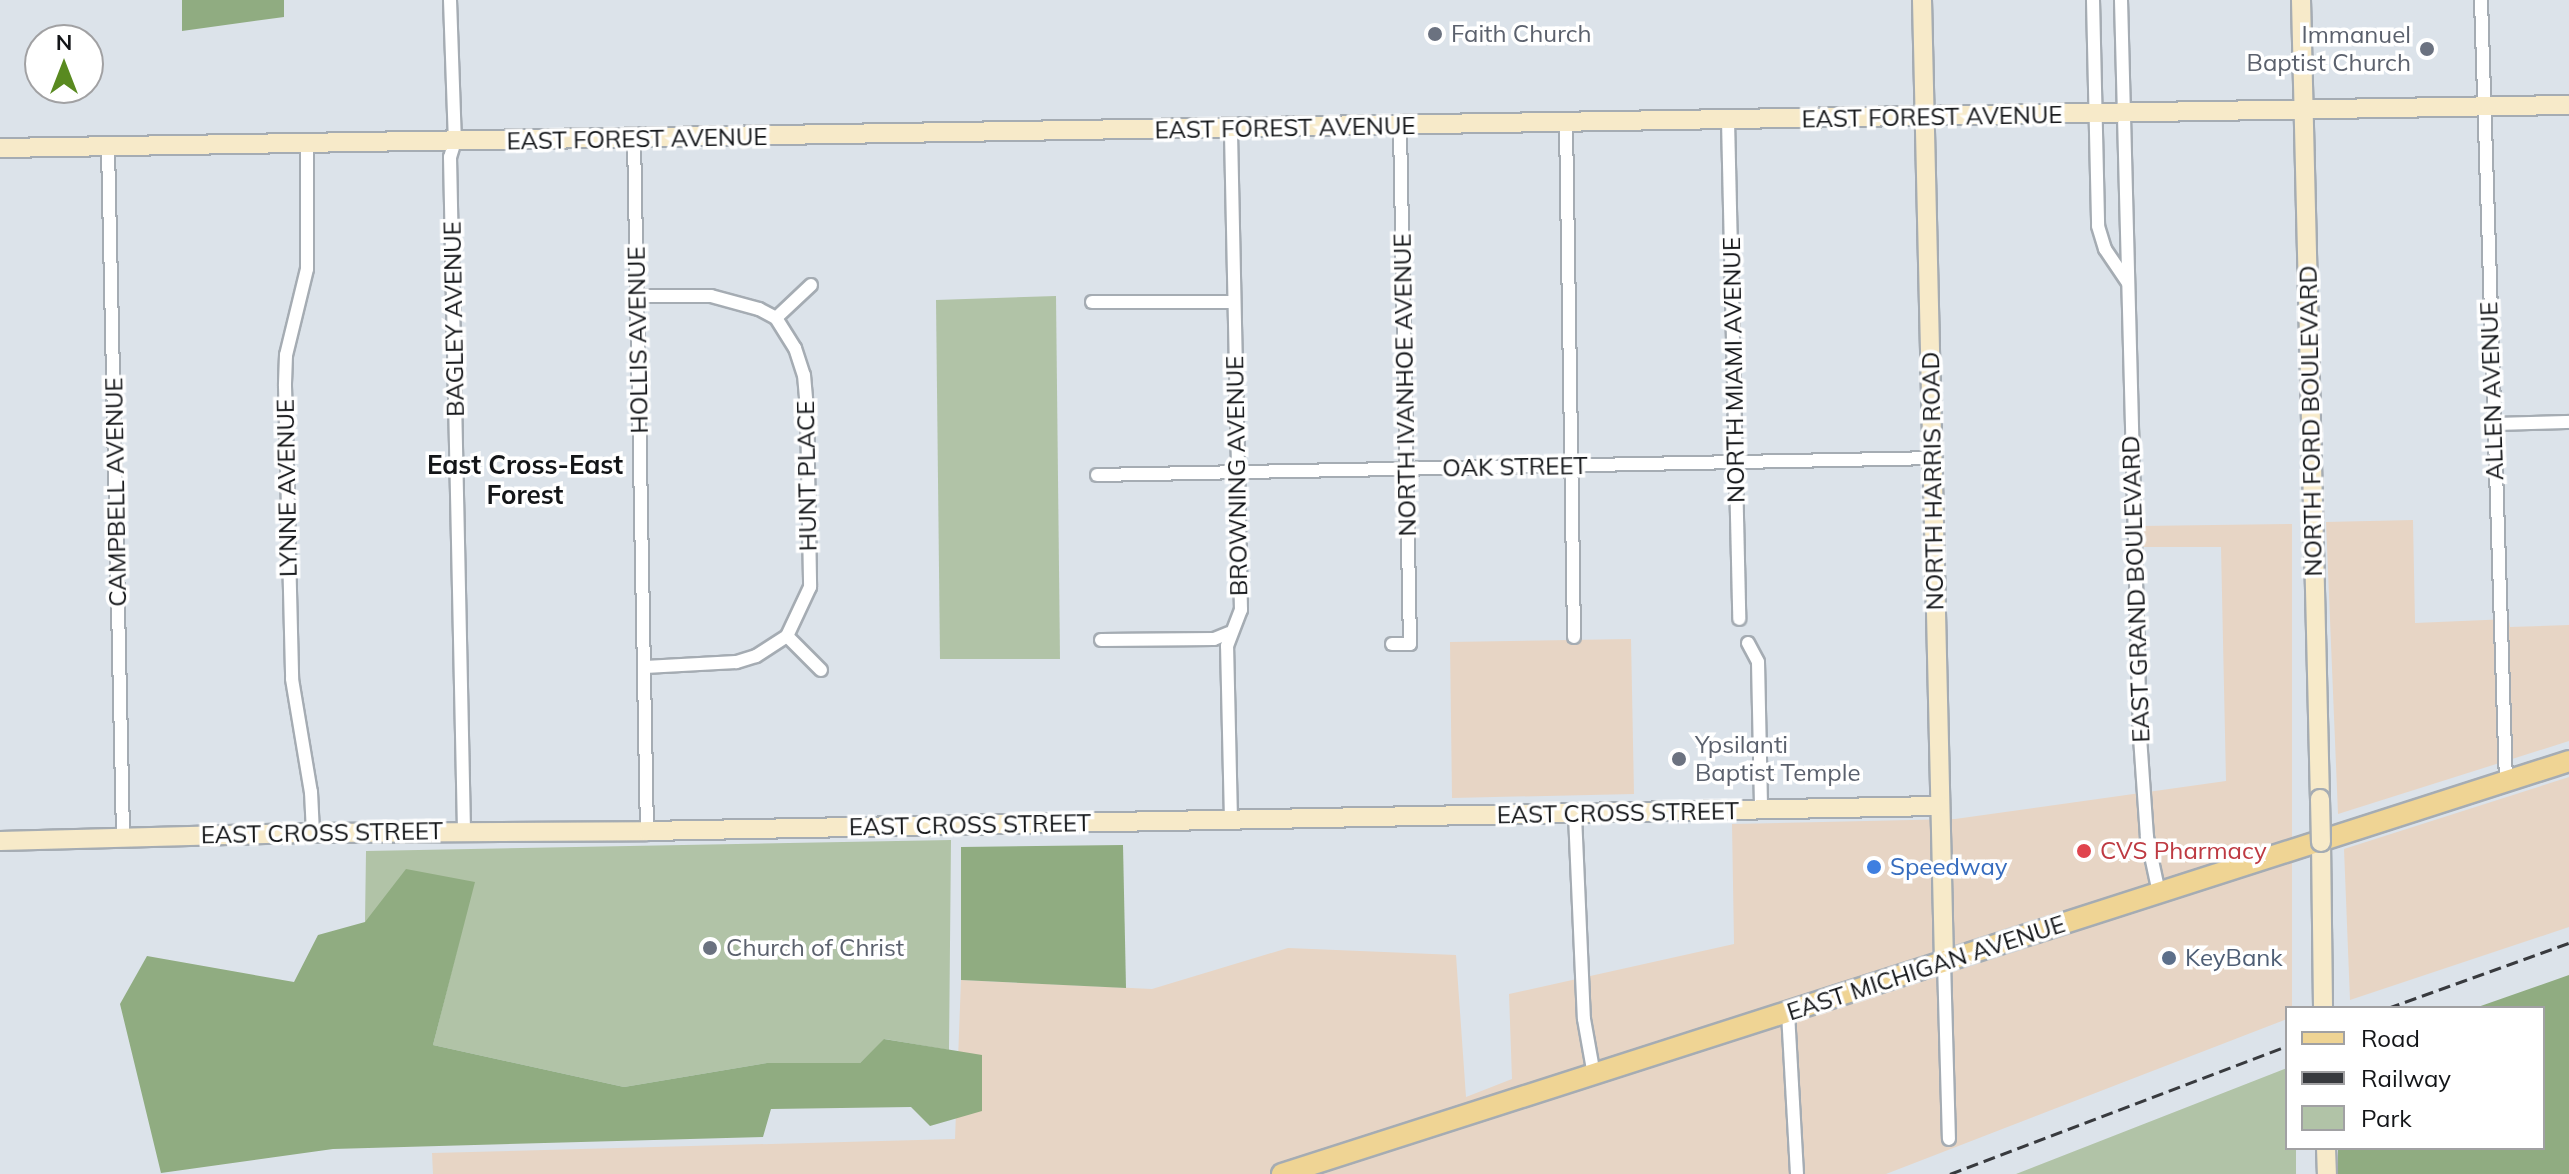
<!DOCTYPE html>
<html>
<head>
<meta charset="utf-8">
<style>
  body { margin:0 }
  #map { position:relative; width:2569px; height:1174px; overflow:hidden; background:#dce3ea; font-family:Mulish,sans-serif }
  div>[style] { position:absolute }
  .commercial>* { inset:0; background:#e7d5c5 }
  .green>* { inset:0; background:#b1c3a7 }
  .forest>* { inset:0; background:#90ac81 }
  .roads { filter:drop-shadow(2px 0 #a5acb3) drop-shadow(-2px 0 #a5acb3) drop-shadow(0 2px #a5acb3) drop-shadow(0 -2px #a5acb3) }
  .street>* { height:12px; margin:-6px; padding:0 6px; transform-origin:6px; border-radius:6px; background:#fff }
  .secondary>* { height:18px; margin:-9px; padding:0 9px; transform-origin:9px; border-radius:9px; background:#f7eac9 }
  .primary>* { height:20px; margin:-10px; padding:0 10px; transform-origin:10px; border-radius:10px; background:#efd494 }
  .rail>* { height:3px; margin-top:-1.5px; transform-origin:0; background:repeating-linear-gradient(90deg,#383a3e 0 12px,transparent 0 18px) }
  .bridges { filter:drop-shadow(2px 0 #a5acb3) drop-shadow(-2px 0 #a5acb3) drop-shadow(0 2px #a5acb3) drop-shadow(0 -2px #a5acb3) }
  .secondary-bridge>* { height:18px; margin:-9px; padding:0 9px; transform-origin:9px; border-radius:9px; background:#f7eac9 }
  .dots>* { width:22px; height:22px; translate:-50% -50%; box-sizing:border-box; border:4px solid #fff; border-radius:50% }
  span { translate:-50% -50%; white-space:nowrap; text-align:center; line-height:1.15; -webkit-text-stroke:7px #fff; paint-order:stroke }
  .worship-label { font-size:24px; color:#5b616d }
  .left { translate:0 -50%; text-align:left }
  .right { translate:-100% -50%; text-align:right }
  .street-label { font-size:24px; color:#131518 }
  .health-label { font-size:24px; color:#be3a42 }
  .shop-label { font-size:24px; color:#366cbe }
  .service-label { font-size:24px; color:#4e5e75 }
  .neighbourhood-label { font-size:26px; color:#131518; font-weight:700 }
  .legend { position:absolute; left:2285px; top:1006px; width:260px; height:144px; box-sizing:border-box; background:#fff; border:2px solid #a1a1a3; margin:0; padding:10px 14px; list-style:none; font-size:24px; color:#131518 }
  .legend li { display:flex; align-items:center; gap:16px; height:40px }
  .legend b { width:40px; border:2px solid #a1a1a3 }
  .north { position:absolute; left:24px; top:24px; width:80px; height:80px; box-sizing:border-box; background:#fff; border:2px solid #a1a1a3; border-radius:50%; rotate:0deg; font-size:22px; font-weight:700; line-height:32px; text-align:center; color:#131518 }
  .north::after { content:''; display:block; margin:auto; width:28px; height:36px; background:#598a20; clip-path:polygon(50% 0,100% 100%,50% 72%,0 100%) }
</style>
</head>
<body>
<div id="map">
  <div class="commercial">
    <i style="clip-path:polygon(2413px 520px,2415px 623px,2509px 619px,2510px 627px,2569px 625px,2569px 741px,2338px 814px,2326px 522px)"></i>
    <i style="clip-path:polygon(2292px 524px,2292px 1008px,2287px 1008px,2287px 1019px,1886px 1174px,433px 1174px,432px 1153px,955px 1139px,961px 980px,1152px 989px,1288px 948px,1456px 955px,1466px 1097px,1512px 1079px,1509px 994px,1734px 944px,1732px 824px,1955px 819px,2226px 781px,2221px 547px,2141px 547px,2140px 526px)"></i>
    <i style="clip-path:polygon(1631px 639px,1634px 794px,1452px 798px,1450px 642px)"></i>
    <i style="clip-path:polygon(2569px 777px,2569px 927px,2350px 1000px,2344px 849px)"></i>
  </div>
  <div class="green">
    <i style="clip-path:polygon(1056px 296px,1060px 659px,940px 659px,936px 300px)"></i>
    <i style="clip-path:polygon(951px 840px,949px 1050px,885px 1039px,860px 1063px,767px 1063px,624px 1087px,433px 1045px,474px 882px,365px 922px,366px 851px)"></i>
    <i style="clip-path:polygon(2287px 1068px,2287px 1148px,2296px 1148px,2296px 1174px,2016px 1174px)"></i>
  </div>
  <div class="forest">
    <i style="clip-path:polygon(182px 0,284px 0,284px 17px,182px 31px)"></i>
    <i style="clip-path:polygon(1123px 845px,1126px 988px,961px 980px,961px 847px)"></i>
    <i style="clip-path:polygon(406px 869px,475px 882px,433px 1045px,624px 1087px,767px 1063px,860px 1063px,884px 1039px,982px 1055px,982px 1111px,930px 1126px,911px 1107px,771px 1109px,763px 1137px,333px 1149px,161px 1173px,120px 1004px,147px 956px,294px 982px,318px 935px,365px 922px)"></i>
    <i style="clip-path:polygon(2569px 975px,2569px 1174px,2338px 1174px,2338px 1148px,2543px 1148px,2543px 1008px,2475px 1008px)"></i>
  </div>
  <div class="roads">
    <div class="street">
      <i style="left:450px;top:0;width:141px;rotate:88deg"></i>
      <i style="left:455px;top:141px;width:17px;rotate:107deg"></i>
      <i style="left:450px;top:157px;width:674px;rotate:88.81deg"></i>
      <i style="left:2093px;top:0;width:226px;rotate:88.7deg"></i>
      <i style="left:2098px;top:226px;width:24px;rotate:73deg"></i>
      <i style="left:2105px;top:249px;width:41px;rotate:55.9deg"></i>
      <i style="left:2121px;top:0;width:737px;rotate:88.52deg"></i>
      <i style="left:2140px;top:737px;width:100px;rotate:86deg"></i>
      <i style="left:2147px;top:837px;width:57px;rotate:77.9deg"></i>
      <i style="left:2481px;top:0;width:781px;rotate:88.17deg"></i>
      <i style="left:1728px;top:120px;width:499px;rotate:88.7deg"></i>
      <i style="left:1566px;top:122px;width:515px;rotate:89.11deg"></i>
      <i style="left:634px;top:137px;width:694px;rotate:88.93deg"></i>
      <i style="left:307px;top:144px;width:125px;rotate:90deg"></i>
      <i style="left:307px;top:269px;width:89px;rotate:103.7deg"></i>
      <i style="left:286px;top:355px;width:31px;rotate:92deg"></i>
      <i style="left:285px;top:386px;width:293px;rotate:88.6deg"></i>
      <i style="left:292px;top:679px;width:115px;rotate:80.5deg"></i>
      <i style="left:311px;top:792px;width:41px;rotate:87.2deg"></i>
      <i style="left:108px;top:147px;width:690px;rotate:88.75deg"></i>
      <i style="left:637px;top:296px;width:74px"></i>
      <i style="left:711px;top:296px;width:50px;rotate:15.2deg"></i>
      <i style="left:759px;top:309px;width:19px;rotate:28deg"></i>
      <i style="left:776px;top:318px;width:36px;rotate:58deg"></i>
      <i style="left:795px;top:348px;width:28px;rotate:72deg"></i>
      <i style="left:804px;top:375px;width:33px;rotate:85deg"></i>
      <i style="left:807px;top:408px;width:179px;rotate:89deg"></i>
      <i style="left:810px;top:587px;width:54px;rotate:115.1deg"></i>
      <i style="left:787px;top:636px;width:37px;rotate:147deg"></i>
      <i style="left:756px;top:656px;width:21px;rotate:163deg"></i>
      <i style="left:736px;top:662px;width:91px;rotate:176.9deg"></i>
      <i style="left:1092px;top:302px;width:141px"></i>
      <i style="left:776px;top:318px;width:48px;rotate:-43.3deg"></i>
      <i style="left:2493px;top:424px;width:76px;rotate:-1.5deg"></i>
      <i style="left:1097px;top:475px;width:836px;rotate:-1.16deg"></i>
      <i style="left:787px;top:636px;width:48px;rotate:45deg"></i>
      <i style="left:1101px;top:640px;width:113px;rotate:-0.5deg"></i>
      <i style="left:1214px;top:639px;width:16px;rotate:-22deg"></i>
      <i style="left:1748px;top:643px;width:21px;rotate:62deg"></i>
      <i style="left:1758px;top:662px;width:148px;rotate:88.8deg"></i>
      <i style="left:1392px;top:644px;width:18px"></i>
      <i style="left:1410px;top:644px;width:518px;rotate:-91.11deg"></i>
      <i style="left:1575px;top:815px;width:204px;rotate:87.5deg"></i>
      <i style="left:1584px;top:1019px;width:57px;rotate:79.9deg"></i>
      <i style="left:1231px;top:820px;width:174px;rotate:-91.3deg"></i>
      <i style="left:1227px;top:646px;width:39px;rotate:-69deg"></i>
      <i style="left:1241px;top:610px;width:480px;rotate:-91.2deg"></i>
      <i style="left:1944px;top:962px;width:177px;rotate:88.4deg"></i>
      <i style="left:1788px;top:1013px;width:161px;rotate:86.8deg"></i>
    </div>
    <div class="secondary">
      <i style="left:1922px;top:0;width:962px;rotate:88.69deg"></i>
      <i style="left:2301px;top:0;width:799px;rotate:88.64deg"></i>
      <i style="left:0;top:148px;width:2569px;rotate:-0.96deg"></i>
      <i style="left:0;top:841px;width:313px;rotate:-1.5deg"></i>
      <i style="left:313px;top:833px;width:334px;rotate:-0.3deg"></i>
      <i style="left:647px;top:831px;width:1293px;rotate:-1.11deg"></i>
      <i style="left:2321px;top:842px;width:166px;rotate:89.3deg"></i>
      <i style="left:2326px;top:1148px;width:26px;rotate:88deg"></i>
    </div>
    <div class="primary">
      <i style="left:1282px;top:1174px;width:1352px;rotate:-17.79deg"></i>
    </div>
  </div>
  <div class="rail">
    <i style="left:2388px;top:1008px;width:192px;rotate:-19.8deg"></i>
    <i style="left:1950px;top:1174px;width:360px;rotate:-20.8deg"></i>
  </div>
  <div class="bridges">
    <div class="secondary-bridge">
      <i style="left:2320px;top:799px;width:43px;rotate:88.7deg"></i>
    </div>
  </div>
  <div class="dots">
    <i style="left:1435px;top:34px;background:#6b7280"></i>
    <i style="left:2427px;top:49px;background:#6b7280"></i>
    <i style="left:1679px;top:759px;background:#6b7280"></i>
    <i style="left:2084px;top:851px;background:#e0444e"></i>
    <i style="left:1874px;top:867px;background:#3f7fe0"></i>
    <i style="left:710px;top:948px;background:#6b7280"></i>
    <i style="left:2169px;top:958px;background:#5c6f8a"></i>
  </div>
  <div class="worship-label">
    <span class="left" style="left:1451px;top:34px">Faith Church</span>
    <span class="right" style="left:2411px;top:49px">Immanuel<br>Baptist Church</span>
    <span class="left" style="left:1695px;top:759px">Ypsilanti<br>Baptist Temple</span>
    <span class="left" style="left:726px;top:948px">Church of Christ</span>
  </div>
  <div class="street-label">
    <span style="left:1932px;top:117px;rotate:-1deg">EAST FOREST AVENUE</span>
    <span style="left:1285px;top:128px;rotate:-1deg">EAST FOREST AVENUE</span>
    <span style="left:637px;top:139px;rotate:-1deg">EAST FOREST AVENUE</span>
    <span style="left:454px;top:319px;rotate:-91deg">BAGLEY AVENUE</span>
    <span style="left:638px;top:340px;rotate:-91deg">HOLLIS AVENUE</span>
    <span style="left:1734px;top:370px;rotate:-91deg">NORTH MIAMI AVENUE</span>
    <span style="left:1405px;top:385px;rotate:-91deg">NORTH IVANHOE AVENUE</span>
    <span style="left:2492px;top:391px;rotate:-92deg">ALLEN AVENUE</span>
    <span style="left:2311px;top:421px;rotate:-91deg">NORTH FORD BOULEVARD</span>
    <span style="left:1515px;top:467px;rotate:-1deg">OAK STREET</span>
    <span style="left:807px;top:476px;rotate:-91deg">HUNT PLACE</span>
    <span style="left:1237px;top:476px;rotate:-91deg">BROWNING AVENUE</span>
    <span style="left:1933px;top:481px;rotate:-91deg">NORTH HARRIS ROAD</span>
    <span style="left:287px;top:488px;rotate:-91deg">LYNNE AVENUE</span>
    <span style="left:116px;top:492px;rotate:-91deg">CAMPBELL AVENUE</span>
    <span style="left:2136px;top:589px;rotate:-92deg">EAST GRAND BOULEVARD</span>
    <span style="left:1618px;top:813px;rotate:-1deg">EAST CROSS STREET</span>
    <span style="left:970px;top:825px;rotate:-1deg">EAST CROSS STREET</span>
    <span style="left:322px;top:833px;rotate:-1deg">EAST CROSS STREET</span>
    <span style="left:1926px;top:968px;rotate:-18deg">EAST MICHIGAN AVENUE</span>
  </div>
  <div class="health-label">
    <span class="left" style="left:2100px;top:851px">CVS Pharmacy</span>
  </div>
  <div class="shop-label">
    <span class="left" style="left:1890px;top:867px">Speedway</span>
  </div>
  <div class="service-label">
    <span class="left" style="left:2185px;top:958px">KeyBank</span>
  </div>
  <div class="neighbourhood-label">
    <span style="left:525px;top:480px">East Cross-East<br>Forest</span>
  </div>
  <ul class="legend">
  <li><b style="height:10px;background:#efd494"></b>Road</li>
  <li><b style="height:10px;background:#383a3e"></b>Railway</li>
  <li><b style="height:22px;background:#b1c3a7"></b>Park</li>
  </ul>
  <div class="north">N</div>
</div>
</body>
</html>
